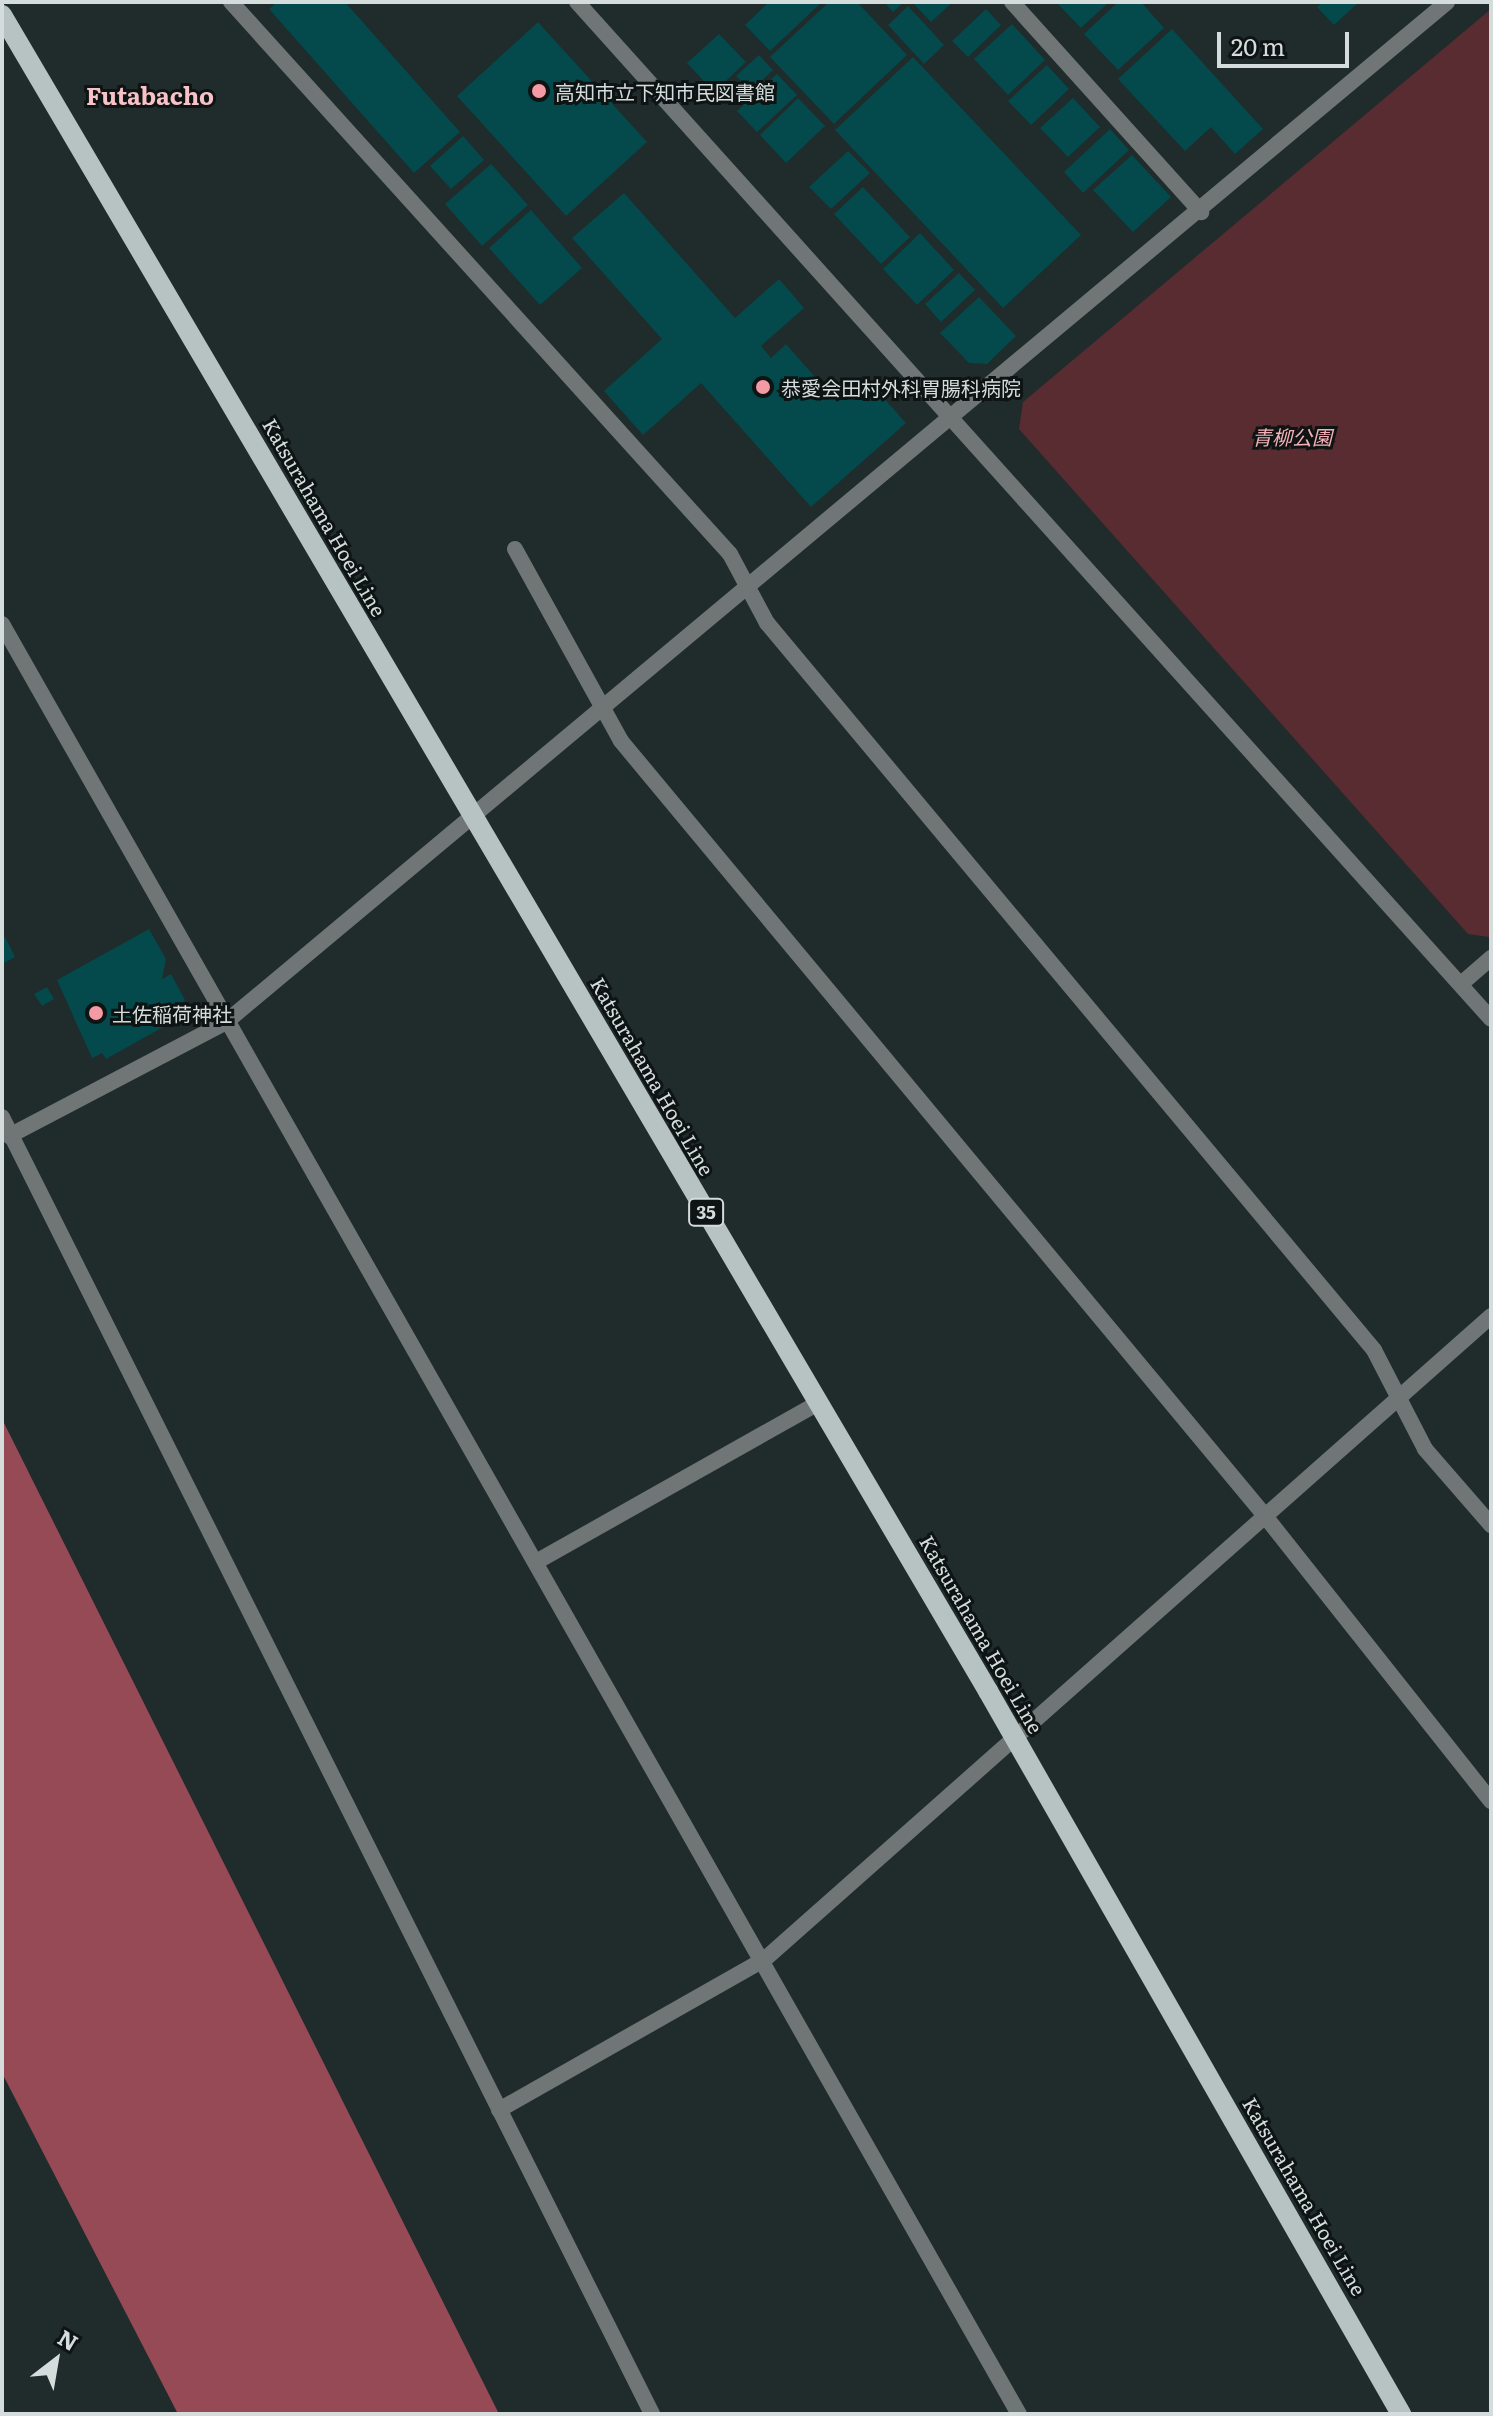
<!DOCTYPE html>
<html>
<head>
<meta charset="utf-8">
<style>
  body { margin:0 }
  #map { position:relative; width:1493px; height:2416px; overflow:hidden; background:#202b2b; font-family:Literata,"Noto Sans JP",serif }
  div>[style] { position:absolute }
  .green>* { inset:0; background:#592c32 }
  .water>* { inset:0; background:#954a55 }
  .building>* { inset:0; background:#04494b }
  .minor>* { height:16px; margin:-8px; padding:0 8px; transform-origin:8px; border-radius:8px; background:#707575 }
  .tertiary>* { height:16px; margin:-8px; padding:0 8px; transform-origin:8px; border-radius:8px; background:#707575 }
  .primary>* { height:20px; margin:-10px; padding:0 10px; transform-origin:10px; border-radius:10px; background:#b7c3c3 }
  .dots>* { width:22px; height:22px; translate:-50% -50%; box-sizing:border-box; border:4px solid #0e1313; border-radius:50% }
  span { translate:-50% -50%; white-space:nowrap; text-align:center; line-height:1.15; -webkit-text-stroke:6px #0e1313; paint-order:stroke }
  .shield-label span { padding:2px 6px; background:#0e1313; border:2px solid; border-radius:6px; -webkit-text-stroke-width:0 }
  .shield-label { font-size:18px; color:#d5dcdc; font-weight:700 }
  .poi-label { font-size:20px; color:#d5dcdc }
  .left { translate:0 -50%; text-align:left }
  .park-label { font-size:20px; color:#f5b1b8; font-style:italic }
  .street-label { font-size:20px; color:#d5dcdc }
  .quarter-label { font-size:24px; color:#f6c2c7; font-weight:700 }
  .frame { position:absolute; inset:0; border:4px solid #d5dcdc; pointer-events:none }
  .north { position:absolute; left:16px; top:2320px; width:80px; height:80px; -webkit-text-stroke:6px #0e1313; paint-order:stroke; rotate:31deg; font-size:22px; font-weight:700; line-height:32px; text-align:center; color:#d5dcdc }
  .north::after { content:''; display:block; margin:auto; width:28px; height:36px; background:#d5dcdc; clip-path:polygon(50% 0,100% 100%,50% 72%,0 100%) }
  .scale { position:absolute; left:1217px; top:32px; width:132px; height:36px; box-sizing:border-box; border:4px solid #d5dcdc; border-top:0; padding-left:10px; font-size:24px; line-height:28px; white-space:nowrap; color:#d5dcdc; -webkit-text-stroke:6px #0e1313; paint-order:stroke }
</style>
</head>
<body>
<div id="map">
  <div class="green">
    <i style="clip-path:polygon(1491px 9px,1491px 935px,1489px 937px,1468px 934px,1019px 429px,1023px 402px)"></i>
  </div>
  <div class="water">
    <i style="clip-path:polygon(2px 1419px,499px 2414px,178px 2414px,2px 2073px)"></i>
  </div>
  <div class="building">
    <i style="clip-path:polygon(277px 2px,345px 2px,460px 132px,414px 173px,269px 9px)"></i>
    <i style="clip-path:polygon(769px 2px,822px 2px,770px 51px,745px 25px)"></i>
    <i style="clip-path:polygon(829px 2px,857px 2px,907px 55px,834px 124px,770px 57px)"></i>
    <i style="clip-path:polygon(884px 2px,904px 2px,893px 12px)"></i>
    <i style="clip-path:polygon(912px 2px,953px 2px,931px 22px)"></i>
    <i style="clip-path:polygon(1056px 2px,1109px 2px,1081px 28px)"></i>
    <i style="clip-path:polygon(1118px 2px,1141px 2px,1164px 28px,1118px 70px,1084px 34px)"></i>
    <i style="clip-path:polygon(1323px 2px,1359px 2px,1334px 25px,1317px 7px)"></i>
    <i style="clip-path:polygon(908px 6px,944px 45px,924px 64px,888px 25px)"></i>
    <i style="clip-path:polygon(986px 9px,1001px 25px,968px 57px,952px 41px)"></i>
    <i style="clip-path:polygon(538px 22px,647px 142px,566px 216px,457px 96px)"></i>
    <i style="clip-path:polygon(1012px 24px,1045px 60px,1008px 95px,974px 59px)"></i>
    <i style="clip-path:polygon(1172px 29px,1263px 129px,1235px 154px,1211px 127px,1185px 151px,1118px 79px)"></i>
    <i style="clip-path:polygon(719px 34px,746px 62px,714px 92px,687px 63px)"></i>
    <i style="clip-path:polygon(759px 55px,773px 70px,751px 91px,736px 76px)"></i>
    <i style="clip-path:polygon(913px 57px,1081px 235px,1003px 308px,835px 130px)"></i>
    <i style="clip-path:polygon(1047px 65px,1069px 89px,1031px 125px,1008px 101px)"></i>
    <i style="clip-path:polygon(777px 74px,797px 95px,757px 132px,737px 111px)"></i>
    <i style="clip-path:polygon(798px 98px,825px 126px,786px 163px,760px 135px)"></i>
    <i style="clip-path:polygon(1073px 98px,1100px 127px,1068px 157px,1040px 128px)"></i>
    <i style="clip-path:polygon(1110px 129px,1129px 150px,1083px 193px,1064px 172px)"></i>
    <i style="clip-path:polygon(463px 136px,484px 160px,451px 189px,430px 166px)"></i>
    <i style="clip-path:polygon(848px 151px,870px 173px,831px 209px,809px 187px)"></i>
    <i style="clip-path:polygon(1132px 155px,1171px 197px,1133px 232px,1093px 190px)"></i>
    <i style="clip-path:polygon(491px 164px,528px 205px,482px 246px,445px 204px)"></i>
    <i style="clip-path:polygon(863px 187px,910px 237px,881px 264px,834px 214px)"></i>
    <i style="clip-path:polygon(624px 193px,735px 318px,779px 279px,804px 308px,761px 346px,771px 358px,786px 344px,836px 401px,864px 376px,906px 423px,811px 507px,701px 383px,643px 435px,604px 391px,662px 339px,572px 238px)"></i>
    <i style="clip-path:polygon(531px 210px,582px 268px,540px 305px,489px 248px)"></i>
    <i style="clip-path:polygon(920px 233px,954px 270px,917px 305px,883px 269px)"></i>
    <i style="clip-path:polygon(959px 273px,975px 290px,941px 322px,925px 304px)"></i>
    <i style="clip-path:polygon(979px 297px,1016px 336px,987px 364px,969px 363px,940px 333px)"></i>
    <i style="clip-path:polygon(149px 929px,166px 959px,162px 979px,171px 974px,185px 1000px,178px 1007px,183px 1016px,106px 1059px,102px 1053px,92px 1058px,57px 980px)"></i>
    <i style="clip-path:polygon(5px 937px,15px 957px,2px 964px,2px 939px)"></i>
    <i style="clip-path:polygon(47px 987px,54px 999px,42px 1006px,34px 994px)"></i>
  </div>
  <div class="minor">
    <i style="left:231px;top:2px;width:744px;rotate:47.89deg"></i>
    <i style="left:730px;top:554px;width:78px;rotate:61.8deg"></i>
    <i style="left:767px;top:623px;width:947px;rotate:50.14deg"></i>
    <i style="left:1374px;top:1350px;width:111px;rotate:62.7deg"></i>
    <i style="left:1425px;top:1449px;width:101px;rotate:49deg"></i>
    <i style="left:577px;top:2px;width:1367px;rotate:48.05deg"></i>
    <i style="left:1012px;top:2px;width:283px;rotate:48deg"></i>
    <i style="left:515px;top:549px;width:219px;rotate:61.1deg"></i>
    <i style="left:621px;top:741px;width:1008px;rotate:50.27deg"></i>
    <i style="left:1265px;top:1516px;width:364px;rotate:51.6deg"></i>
    <i style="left:2px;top:624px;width:2059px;rotate:60.4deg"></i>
    <i style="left:1461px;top:984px;width:40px;rotate:-41deg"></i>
    <i style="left:9px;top:1136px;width:245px;rotate:-27.7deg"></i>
    <i style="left:226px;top:1022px;width:1591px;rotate:-39.87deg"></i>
    <i style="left:536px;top:1562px;width:324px;rotate:-29.4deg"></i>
  </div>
  <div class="tertiary">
    <i style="left:2px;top:1117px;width:1451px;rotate:63.38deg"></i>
    <i style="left:499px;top:2110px;width:306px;rotate:-29.6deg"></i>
    <i style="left:765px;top:1959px;width:970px;rotate:-41.53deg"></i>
  </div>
  <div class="primary">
    <i style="left:2px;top:15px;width:1945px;rotate:59.53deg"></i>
    <i style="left:988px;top:1691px;width:833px;rotate:60.26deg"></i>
  </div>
  <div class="dots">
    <i style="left:539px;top:91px;background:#f49aa5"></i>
    <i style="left:763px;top:387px;background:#f49aa5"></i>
    <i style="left:96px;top:1013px;background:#f49aa5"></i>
  </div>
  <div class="shield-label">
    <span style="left:706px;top:1212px">35</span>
  </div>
  <div class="poi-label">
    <span class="left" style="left:555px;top:91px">高知市立下知市民図書館</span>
    <span class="left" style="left:781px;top:387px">恭愛会田村外科胃腸科病院</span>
    <span class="left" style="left:112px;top:1013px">土佐稲荷神社</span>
  </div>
  <div class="park-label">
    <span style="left:1292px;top:436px">青柳公園</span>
  </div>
  <div class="street-label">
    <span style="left:325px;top:517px;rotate:60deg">Katsurahama Hoei Line</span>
    <span style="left:653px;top:1076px;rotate:60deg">Katsurahama Hoei Line</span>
    <span style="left:982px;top:1634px;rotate:60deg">Katsurahama Hoei Line</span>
    <span style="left:1305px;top:2196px;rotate:60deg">Katsurahama Hoei Line</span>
  </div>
  <div class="quarter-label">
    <span style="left:150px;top:95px">Futabacho</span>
  </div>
  <div class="frame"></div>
  <div class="north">N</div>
  <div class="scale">20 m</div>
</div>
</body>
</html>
